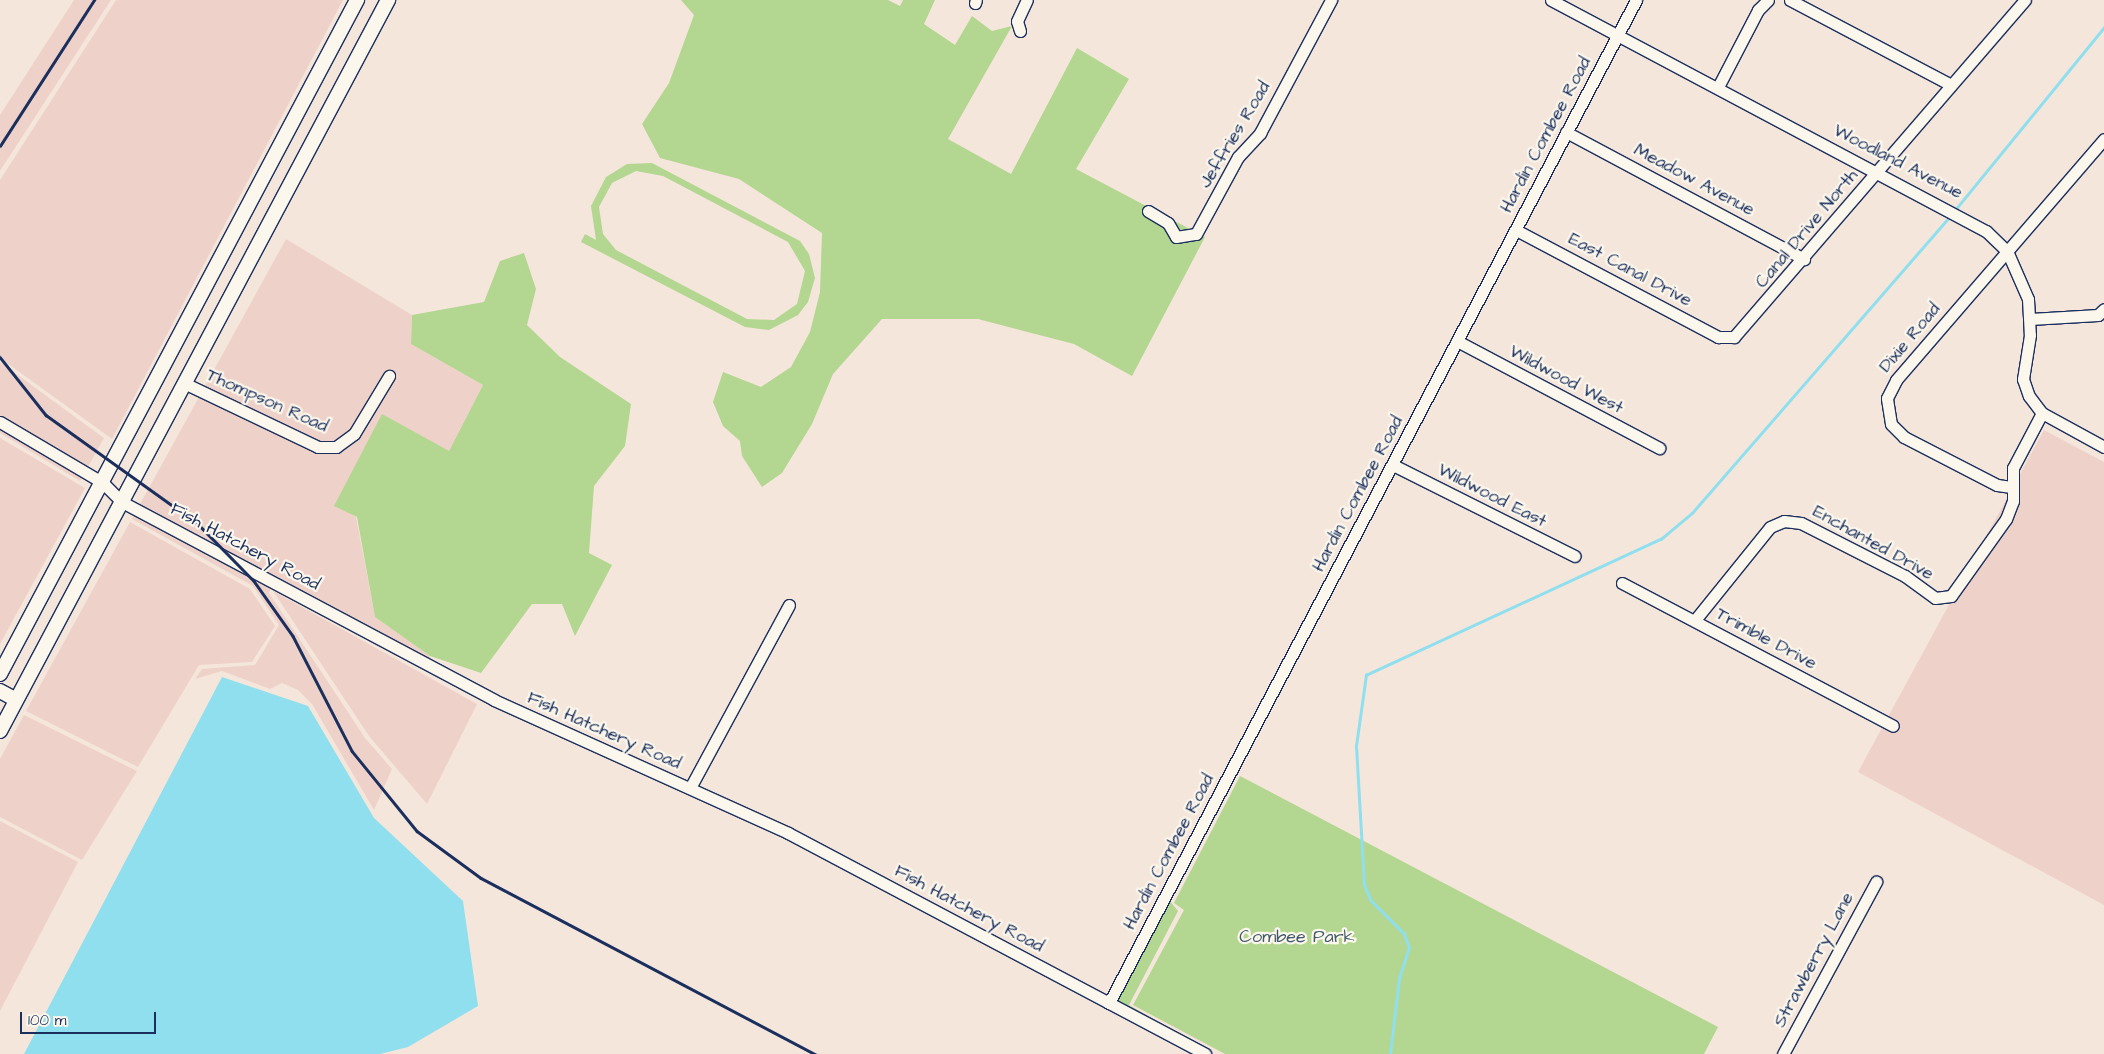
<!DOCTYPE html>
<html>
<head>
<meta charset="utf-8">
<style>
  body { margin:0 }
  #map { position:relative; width:2104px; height:1054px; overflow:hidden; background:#f5e6dc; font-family:"Architects Daughter",sans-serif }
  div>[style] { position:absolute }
  .built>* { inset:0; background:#eed2c9 }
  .green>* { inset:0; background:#b3d690 }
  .water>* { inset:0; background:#90dfee }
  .stream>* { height:2.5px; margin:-1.25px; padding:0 1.25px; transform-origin:1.25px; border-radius:1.25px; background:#90dfee }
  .roads { filter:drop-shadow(1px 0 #1b2f5e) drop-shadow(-1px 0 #1b2f5e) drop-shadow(0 1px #1b2f5e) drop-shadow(0 -1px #1b2f5e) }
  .minor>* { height:11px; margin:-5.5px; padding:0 5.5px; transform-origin:5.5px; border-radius:5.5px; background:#fbf7ec }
  .major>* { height:14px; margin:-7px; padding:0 7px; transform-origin:7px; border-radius:7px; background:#fbf7ec }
  .rail>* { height:2.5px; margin:-1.25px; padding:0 1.25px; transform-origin:1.25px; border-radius:1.25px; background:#1b2f5e }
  span { translate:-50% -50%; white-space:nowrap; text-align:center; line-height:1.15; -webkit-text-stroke:4.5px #fbf7ec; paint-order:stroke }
  .street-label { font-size:18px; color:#1b2f5e }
  .park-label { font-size:18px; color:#41596a }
  .scale { position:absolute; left:20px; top:1012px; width:136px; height:22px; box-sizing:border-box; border:2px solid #1b2f5e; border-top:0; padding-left:6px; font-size:15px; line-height:18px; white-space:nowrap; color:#1b2f5e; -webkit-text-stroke:4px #fbf7ec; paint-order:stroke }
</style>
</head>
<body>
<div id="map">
  <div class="built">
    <i style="clip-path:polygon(74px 0,111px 0,0 171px,0 115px)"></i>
    <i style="clip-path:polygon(116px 0,343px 0,112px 439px,0 358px,0 180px)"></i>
    <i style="clip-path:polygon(286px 239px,412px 315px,411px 344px,483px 385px,449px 451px,335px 505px,356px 517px,375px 617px,430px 656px,429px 660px,139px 506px)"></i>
    <i style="clip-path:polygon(0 362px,104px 438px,88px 467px,0 417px)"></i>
    <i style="clip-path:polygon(0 428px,83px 476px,80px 481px,0 433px)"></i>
    <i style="clip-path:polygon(2044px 430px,2104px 462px,2104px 905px,1858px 772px)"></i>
    <i style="clip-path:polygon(0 438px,85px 488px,0 644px)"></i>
    <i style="clip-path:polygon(135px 514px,271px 587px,269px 593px,365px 738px,392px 769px,374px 810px,312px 704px,298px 690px,282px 683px,270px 689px,222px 671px,195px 679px,202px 669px,255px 665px,279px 625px,253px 586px,132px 519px)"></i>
    <i style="clip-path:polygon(130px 522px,250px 589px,275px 626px,252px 662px,199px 665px,138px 767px,26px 711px)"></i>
    <i style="clip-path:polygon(273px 591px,477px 704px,427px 804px,369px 736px)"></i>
    <i style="clip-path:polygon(24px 715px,137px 771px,82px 860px,0 817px,0 759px)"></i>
    <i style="clip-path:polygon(0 821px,78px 862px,0 1011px)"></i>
  </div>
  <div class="green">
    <i style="clip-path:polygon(681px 0,888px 0,900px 6px,903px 0,935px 0,924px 24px,955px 45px,972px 16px,992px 31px,1012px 26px,948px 139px,1011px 174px,1077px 48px,1129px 79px,1076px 169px,1205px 237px,1132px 376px,1074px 344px,978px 319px,882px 319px,833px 374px,812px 424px,782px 473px,762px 487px,742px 456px,740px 441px,723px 426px,713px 402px,723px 372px,761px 387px,791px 367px,810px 332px,820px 292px,822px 233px,739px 179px,660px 158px,642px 124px,669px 83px,694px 15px)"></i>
    <i style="clip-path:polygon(evenodd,652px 163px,800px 241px,809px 254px,815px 278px,808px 302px,798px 315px,769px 330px,745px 327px,581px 242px,585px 234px,596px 240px,591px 206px,606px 177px,627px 164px,652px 163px,636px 171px,663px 176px,788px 242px,805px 271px,797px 304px,774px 320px,747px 319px,616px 250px,603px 234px,599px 207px,612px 183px,636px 171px)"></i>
    <i style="clip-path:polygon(524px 253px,536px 289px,527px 325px,560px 357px,631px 404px,625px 446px,594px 486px,589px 553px,612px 565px,575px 636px,562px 604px,532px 604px,481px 673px,430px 656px,375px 617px,357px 517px,334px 506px,382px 414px,449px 451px,483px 385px,411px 344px,412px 315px,484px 302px,500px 261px)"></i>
    <i style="clip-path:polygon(1240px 776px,1718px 1027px,1704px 1054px,1225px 1054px,1133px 1005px,1184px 910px,1174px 903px)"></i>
    <i style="clip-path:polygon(1233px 778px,1170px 901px,1178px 911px,1129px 1005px,1215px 1054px,1116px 1002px)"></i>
  </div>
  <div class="water">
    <i style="clip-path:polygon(222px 677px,308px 706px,374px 818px,463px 901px,478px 1006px,408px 1047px,380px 1054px,24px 1054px)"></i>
  </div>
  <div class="stream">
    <i style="left:1955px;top:210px;width:236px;rotate:-50.8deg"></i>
    <i style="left:1390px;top:1054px;width:77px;rotate:-83.2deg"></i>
    <i style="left:1399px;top:978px;width:32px;rotate:-72deg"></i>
    <i style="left:1409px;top:948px;width:15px;rotate:-110deg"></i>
    <i style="left:1404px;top:934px;width:47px;rotate:-135deg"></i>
    <i style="left:1371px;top:901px;width:17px;rotate:-114deg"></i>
    <i style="left:1364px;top:885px;width:139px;rotate:-93.3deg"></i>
    <i style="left:1356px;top:746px;width:72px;rotate:-82deg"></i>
    <i style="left:1366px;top:675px;width:325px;rotate:-24.8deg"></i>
    <i style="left:1661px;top:539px;width:40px;rotate:-40deg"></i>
    <i style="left:1692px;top:513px;width:393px;rotate:-49deg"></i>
  </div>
  <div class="roads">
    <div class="minor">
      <i style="left:1551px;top:0;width:493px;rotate:28deg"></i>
      <i style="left:1986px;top:231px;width:29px;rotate:44deg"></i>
      <i style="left:2007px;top:251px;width:52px;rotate:66.4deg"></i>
      <i style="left:2028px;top:299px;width:36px;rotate:87deg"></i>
      <i style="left:2030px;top:335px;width:45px;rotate:99deg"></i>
      <i style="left:2023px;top:379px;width:18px;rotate:71deg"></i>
      <i style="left:2029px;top:396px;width:21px;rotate:53deg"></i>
      <i style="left:2042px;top:413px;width:71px;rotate:28.7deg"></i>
      <i style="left:1790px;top:0;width:182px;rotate:27.8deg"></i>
      <i style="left:975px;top:3px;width:3px;rotate:-72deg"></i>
      <i style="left:1020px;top:31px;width:10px;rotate:-107deg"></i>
      <i style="left:1017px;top:21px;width:23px;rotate:-65deg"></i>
      <i style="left:1718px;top:87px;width:87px;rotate:-62.5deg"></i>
      <i style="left:1758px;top:10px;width:14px;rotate:-45deg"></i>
      <i style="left:1566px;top:132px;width:270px;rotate:28.1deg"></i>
      <i style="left:1148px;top:211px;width:23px;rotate:31deg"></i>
      <i style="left:1168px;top:223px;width:16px;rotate:60deg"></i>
      <i style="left:1176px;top:237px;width:20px;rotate:-9deg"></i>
      <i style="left:1196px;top:234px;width:88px;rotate:-61.4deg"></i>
      <i style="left:1238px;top:157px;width:33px;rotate:-47deg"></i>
      <i style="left:1260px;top:133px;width:151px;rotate:-61.9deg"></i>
      <i style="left:1516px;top:230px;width:229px;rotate:27.9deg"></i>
      <i style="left:1718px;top:337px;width:16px"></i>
      <i style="left:1734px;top:337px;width:445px;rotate:-49.2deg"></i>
      <i style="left:2030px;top:319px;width:68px;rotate:-3.4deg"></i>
      <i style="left:2098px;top:315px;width:8px;rotate:-45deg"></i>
      <i style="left:1457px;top:341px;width:229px;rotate:27.9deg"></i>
      <i style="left:184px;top:383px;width:148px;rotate:25.5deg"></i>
      <i style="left:318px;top:447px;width:18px"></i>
      <i style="left:336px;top:447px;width:22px;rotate:-36deg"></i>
      <i style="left:354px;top:434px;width:68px;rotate:-58.9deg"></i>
      <i style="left:0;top:422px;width:118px;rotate:30.5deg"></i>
      <i style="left:102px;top:482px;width:28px;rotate:45deg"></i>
      <i style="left:122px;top:502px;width:421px;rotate:28deg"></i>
      <i style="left:494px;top:700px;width:323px;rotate:24.3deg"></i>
      <i style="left:788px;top:833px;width:472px;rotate:27.9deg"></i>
      <i style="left:1393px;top:465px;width:203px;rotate:26.6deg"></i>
      <i style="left:2011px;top:487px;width:14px;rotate:-172deg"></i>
      <i style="left:1997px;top:485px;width:105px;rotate:-152.7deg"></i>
      <i style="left:1904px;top:437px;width:18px;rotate:-135deg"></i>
      <i style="left:1891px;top:424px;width:26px;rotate:-99deg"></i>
      <i style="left:1887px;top:398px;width:20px;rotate:-63deg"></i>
      <i style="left:1896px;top:380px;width:318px;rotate:-49.2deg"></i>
      <i style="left:1622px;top:583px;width:306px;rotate:27.8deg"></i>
      <i style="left:1695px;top:620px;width:119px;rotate:-51.1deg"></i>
      <i style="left:1770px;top:527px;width:15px;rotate:-23deg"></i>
      <i style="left:1784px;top:521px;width:17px;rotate:7deg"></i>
      <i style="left:1801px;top:523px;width:117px;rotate:27deg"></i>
      <i style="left:1905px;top:576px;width:37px;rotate:36deg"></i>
      <i style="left:1935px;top:598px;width:16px;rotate:-7deg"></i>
      <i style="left:1951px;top:596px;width:95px;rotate:-54.5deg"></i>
      <i style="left:2006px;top:519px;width:19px;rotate:-69deg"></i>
      <i style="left:2013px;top:501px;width:33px;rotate:-90deg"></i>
      <i style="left:2013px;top:468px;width:62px;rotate:-62.2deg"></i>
      <i style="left:690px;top:788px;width:208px;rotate:-61.6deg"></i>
      <i style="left:1109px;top:1003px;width:1133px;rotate:-62.28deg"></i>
      <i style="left:1783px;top:1054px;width:196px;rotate:-61.6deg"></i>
    </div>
    <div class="major">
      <i style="left:0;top:674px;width:763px;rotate:-62.09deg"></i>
      <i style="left:0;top:691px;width:18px;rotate:29deg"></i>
      <i style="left:0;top:731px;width:828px;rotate:-62.04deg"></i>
    </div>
  </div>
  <div class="rail">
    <i style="left:0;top:146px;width:174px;rotate:-57.2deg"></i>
    <i style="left:0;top:357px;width:74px;rotate:51.6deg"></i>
    <i style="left:46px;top:415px;width:186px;rotate:35.6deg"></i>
    <i style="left:197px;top:523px;width:81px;rotate:45.5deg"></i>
    <i style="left:254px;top:581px;width:67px;rotate:54.7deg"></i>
    <i style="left:293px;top:636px;width:129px;rotate:62.8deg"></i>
    <i style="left:352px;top:751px;width:103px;rotate:50.9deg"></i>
    <i style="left:417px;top:831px;width:79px;rotate:36.3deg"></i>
    <i style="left:481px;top:878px;width:378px;rotate:27.8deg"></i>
  </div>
  <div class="street-label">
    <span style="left:1235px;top:135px;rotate:-59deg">Jeffries Road</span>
    <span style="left:1546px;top:135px;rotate:-62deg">Hardin Combee Road</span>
    <span style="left:1898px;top:162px;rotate:27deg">Woodland Avenue</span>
    <span style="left:1694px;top:180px;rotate:28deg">Meadow Avenue</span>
    <span style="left:1807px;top:229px;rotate:-50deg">Canal Drive North</span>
    <span style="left:1630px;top:270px;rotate:28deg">East Canal Drive</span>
    <span style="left:1910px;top:338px;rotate:-50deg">Dixie Road</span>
    <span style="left:1566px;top:380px;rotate:28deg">Wildwood West</span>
    <span style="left:267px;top:401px;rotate:24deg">Thompson Road</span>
    <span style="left:1358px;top:494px;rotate:-62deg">Hardin Combee Road</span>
    <span style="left:1492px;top:496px;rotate:27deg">Wildwood East</span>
    <span style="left:1873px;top:543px;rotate:29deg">Enchanted Drive</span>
    <span style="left:245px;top:547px;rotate:28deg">Fish Hatchery Road</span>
    <span style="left:1766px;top:639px;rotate:28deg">Trimble Drive</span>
    <span style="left:604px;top:731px;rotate:24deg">Fish Hatchery Road</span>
    <span style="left:1169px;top:852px;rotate:-62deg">Hardin Combee Road</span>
    <span style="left:969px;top:909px;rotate:28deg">Fish Hatchery Road</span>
    <span style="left:1814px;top:960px;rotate:-62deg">Strawberry Lane</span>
  </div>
  <div class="park-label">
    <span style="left:1297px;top:937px">Combee Park</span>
  </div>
  <div class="scale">100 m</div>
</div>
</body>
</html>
